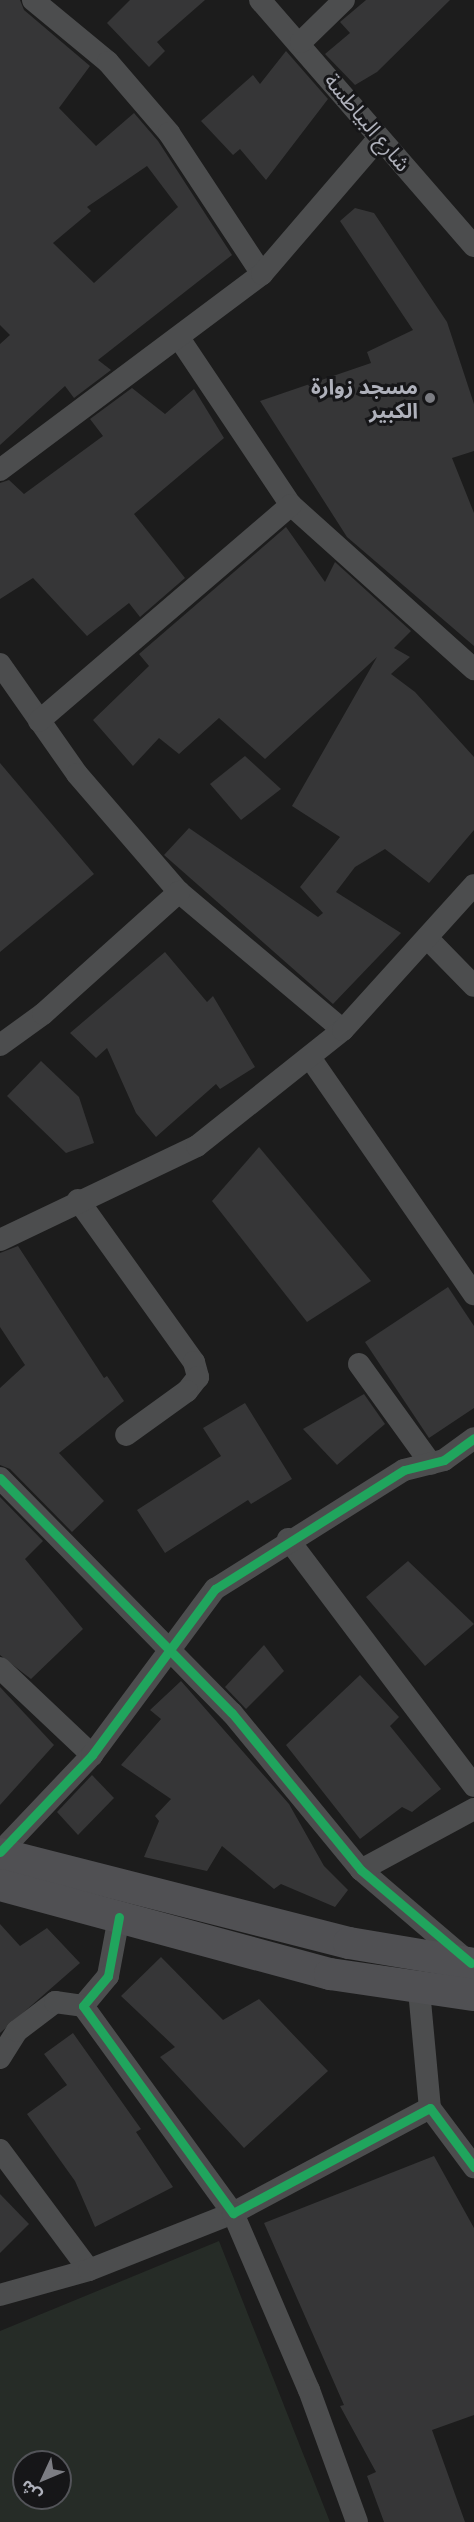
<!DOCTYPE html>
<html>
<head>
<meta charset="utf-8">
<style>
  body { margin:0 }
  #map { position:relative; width:474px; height:2522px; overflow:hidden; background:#1c1c1c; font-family:"Golos Text","Noto Sans Arabic",sans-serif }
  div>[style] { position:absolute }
  .green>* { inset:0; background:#262c27 }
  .building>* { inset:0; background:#363637 }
  .street>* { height:22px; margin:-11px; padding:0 11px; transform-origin:11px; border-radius:11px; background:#4c4d4e }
  .secondary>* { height:32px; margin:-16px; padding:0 16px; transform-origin:16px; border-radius:16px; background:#505053 }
  .cycleway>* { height:9px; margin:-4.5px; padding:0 4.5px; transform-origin:4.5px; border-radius:4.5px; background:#20a55d }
  .dots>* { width:16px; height:16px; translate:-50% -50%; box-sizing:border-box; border:3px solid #161618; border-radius:50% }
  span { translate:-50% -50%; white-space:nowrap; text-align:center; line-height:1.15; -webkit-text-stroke:6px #161618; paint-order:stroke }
  .street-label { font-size:21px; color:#afb1bb }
  .poi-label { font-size:21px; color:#afb1bb; font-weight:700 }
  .right { translate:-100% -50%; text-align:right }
  .north { position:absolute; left:12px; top:2450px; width:60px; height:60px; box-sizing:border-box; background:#161618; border:2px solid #535459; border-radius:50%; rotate:226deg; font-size:16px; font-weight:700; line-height:24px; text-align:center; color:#afb1bb }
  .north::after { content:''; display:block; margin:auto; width:21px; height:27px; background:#7c7d83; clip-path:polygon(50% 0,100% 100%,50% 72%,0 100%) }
</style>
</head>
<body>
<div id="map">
  <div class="green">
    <i style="clip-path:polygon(evenodd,219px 2241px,330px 2522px,0 2522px,0 2331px,219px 2241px,24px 2462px,60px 2462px,60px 2498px,24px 2498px,24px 2462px)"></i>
  </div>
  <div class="building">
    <i style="clip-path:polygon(evenodd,0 0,20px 0,24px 10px,90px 66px,59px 108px,96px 146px,134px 113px,158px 141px,232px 255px,98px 360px,111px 370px,74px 398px,65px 386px,0 445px,0 344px,10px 335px,0 325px,0 0,147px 166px,178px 207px,94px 283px,53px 243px,91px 211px,87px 207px,147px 166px)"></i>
    <i style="clip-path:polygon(130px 0,205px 0,157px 42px,165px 51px,149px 67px,107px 23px)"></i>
    <i style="clip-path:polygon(366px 0,450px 0,377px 72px,355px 85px,325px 54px,350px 33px,340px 22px)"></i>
    <i style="clip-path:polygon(286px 51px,328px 99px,266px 180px,240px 149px,233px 155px,201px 121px,253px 75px,260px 84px)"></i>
    <i style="clip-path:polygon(355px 208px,374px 213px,447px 322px,474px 404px,474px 451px,452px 458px,474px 513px,474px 646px,347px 537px,260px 401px,371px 363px,367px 352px,413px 330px,340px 221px)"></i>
    <i style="clip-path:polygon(132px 388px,165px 414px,194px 389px,224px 438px,134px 514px,185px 578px,140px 617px,129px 603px,87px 636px,33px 578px,0 599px,0 483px,9px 480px,24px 494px,103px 436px,90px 419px)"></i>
    <i style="clip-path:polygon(286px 527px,325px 582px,335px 562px,411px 631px,394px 648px,410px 657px,391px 674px,415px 692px,474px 757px,474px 830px,429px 883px,385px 849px,355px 867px,336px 892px,401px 933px,333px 1004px,164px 855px,189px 828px,318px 917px,323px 913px,300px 887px,340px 837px,292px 806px,377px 657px,265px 759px,219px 718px,179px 754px,159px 738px,133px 766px,93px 720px,149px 666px,139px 654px)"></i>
    <i style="clip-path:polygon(245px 756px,281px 789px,241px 820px,210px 784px)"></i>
    <i style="clip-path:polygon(0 763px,94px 874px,0 952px)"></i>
    <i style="clip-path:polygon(165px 952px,207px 1002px,213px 996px,255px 1067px,220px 1089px,216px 1084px,156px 1137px,136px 1113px,107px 1048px,96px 1058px,70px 1033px)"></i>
    <i style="clip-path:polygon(41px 1061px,79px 1097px,94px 1143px,66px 1153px,7px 1096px)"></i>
    <i style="clip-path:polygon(259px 1147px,371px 1281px,307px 1322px,212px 1201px)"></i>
    <i style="clip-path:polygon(18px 1246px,104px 1378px,107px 1376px,124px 1401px,59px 1453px,104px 1501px,72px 1532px,10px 1469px,0 1465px,0 1388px,25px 1365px,0 1327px,0 1253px)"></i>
    <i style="clip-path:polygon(448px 1287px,474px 1326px,474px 1408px,429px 1438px,365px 1342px)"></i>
    <i style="clip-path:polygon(364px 1394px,385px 1424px,337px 1465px,303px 1429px)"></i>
    <i style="clip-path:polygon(245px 1403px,292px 1479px,251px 1504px,248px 1500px,165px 1553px,137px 1510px,221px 1456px,203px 1428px)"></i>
    <i style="clip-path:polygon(0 1497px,43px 1541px,25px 1559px,83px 1629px,31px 1679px,0 1655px)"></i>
    <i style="clip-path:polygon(408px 1561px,474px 1624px,425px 1666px,366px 1597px)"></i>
    <i style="clip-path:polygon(264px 1645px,284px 1671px,246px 1709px,225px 1687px)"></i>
    <i style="clip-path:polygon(360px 1675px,399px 1717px,390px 1726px,441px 1789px,412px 1812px,402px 1807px,360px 1839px,286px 1745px)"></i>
    <i style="clip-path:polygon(181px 1681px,289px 1804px,324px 1866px,348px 1890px,335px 1907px,281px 1884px,274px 1889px,222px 1846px,207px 1871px,144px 1857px,159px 1821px,155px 1816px,171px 1799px,121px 1765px,161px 1719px,150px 1710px)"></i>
    <i style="clip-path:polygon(0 1687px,54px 1745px,0 1805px)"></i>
    <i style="clip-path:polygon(92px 1775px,114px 1798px,78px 1835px,57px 1812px)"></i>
    <i style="clip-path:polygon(0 1924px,20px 1946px,47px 1928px,80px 1963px,0 2033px)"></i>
    <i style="clip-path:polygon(161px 1957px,223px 2020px,259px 1999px,328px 2071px,244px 2148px,160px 2057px,175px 2047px,121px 1996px)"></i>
    <i style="clip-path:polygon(73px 2033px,141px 2129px,136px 2132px,173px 2187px,95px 2227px,75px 2181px,27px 2114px,67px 2085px,44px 2054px)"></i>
    <i style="clip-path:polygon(434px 2156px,474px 2228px,474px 2415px,432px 2430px,465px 2522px,384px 2522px,367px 2476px,376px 2472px,340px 2406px,344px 2405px,264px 2223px)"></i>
    <i style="clip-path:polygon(0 2194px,29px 2224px,0 2253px)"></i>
  </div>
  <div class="street">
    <i style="left:33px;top:0;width:97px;rotate:39.6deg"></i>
    <i style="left:108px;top:62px;width:94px;rotate:49.3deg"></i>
    <i style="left:169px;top:133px;width:169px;rotate:56.6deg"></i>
    <i style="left:260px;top:0;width:326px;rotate:49deg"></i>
    <i style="left:301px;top:42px;width:60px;rotate:-44.3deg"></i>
    <i style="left:179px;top:338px;width:201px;rotate:56.2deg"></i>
    <i style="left:291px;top:505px;width:246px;rotate:41.9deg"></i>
    <i style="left:0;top:470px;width:327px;rotate:-36.8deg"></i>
    <i style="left:262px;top:274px;width:179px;rotate:-49.3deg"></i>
    <i style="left:0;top:664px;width:134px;rotate:55deg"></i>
    <i style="left:77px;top:774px;width:156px;rotate:49.2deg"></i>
    <i style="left:179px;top:892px;width:214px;rotate:40.1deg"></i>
    <i style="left:39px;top:721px;width:332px;rotate:-40.6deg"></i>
    <i style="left:429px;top:940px;width:64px;rotate:45.6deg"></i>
    <i style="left:0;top:1045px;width:53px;rotate:-35.8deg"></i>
    <i style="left:43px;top:1014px;width:183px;rotate:-41.9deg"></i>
    <i style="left:311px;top:1059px;width:286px;rotate:55.3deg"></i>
    <i style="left:78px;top:1200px;width:199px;rotate:54.4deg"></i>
    <i style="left:194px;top:1362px;width:16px;rotate:75deg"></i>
    <i style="left:198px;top:1377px;width:18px;rotate:128deg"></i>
    <i style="left:187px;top:1391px;width:75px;rotate:144.2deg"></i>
    <i style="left:0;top:1240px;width:218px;rotate:-25.5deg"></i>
    <i style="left:197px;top:1146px;width:186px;rotate:-38.5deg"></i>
    <i style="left:343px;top:1030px;width:195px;rotate:-47.9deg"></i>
    <i style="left:359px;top:1364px;width:123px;rotate:54.2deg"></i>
    <i style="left:0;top:1478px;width:330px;rotate:45.4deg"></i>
    <i style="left:232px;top:1713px;width:203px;rotate:50.6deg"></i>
    <i style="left:361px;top:1870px;width:143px;rotate:40.5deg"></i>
    <i style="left:288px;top:1539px;width:309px;rotate:53deg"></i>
    <i style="left:0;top:1668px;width:127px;rotate:43.4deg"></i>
    <i style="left:0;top:1852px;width:134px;rotate:-46.5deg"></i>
    <i style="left:92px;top:1755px;width:207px;rotate:-53.5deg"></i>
    <i style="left:215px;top:1589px;width:223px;rotate:-32.2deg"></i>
    <i style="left:404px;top:1470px;width:41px;rotate:-14deg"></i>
    <i style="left:444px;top:1460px;width:37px;rotate:-36deg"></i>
    <i style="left:361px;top:1870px;width:128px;rotate:-28.4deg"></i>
    <i style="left:119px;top:1917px;width:60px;rotate:100.6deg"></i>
    <i style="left:108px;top:1976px;width:39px;rotate:130deg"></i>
    <i style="left:83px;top:2006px;width:256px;rotate:54.1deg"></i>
    <i style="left:233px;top:2213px;width:223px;rotate:-28.1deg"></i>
    <i style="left:430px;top:2108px;width:74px;rotate:53.3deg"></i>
    <i style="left:419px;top:1990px;width:119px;rotate:84.7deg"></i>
    <i style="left:0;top:2058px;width:32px;rotate:-58deg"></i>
    <i style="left:17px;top:2031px;width:48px;rotate:-37.3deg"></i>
    <i style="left:55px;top:2002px;width:28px;rotate:8deg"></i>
    <i style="left:0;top:2150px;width:149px;rotate:53.4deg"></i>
    <i style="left:0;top:2295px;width:92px;rotate:-15.7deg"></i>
    <i style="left:89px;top:2270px;width:155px;rotate:-21.6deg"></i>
    <i style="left:233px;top:2213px;width:193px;rotate:66.8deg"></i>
    <i style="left:309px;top:2390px;width:140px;rotate:70deg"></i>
  </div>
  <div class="secondary">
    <i style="left:0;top:1854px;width:360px;rotate:14.3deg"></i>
    <i style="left:349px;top:1943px;width:127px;rotate:9.5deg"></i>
    <i style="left:0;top:1885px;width:342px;rotate:15.1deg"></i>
    <i style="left:330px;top:1974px;width:146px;rotate:8.3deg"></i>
  </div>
  <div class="cycleway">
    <i style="left:0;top:1478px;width:330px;rotate:45.4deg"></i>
    <i style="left:232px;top:1713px;width:203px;rotate:50.6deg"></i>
    <i style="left:361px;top:1870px;width:144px;rotate:40.2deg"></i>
    <i style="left:0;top:1852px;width:134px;rotate:-46.5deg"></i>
    <i style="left:92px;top:1755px;width:207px;rotate:-53.5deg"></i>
    <i style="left:215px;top:1589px;width:223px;rotate:-32.2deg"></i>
    <i style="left:404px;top:1470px;width:41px;rotate:-14deg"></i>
    <i style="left:444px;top:1460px;width:37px;rotate:-36deg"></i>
    <i style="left:119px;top:1917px;width:60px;rotate:100.6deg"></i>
    <i style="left:108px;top:1976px;width:39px;rotate:130deg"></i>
    <i style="left:83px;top:2006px;width:256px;rotate:54.1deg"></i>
    <i style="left:233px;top:2213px;width:223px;rotate:-28.1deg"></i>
    <i style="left:430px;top:2108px;width:74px;rotate:53.3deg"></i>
  </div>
  <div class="dots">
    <i style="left:430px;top:398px;background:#7c7d83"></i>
  </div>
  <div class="street-label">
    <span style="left:368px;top:122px;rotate:50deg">شارع البياطسة</span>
  </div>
  <div class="poi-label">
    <span class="right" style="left:418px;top:398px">مسجد زوارة<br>الكبير</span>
  </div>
  <div class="north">ش</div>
</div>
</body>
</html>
